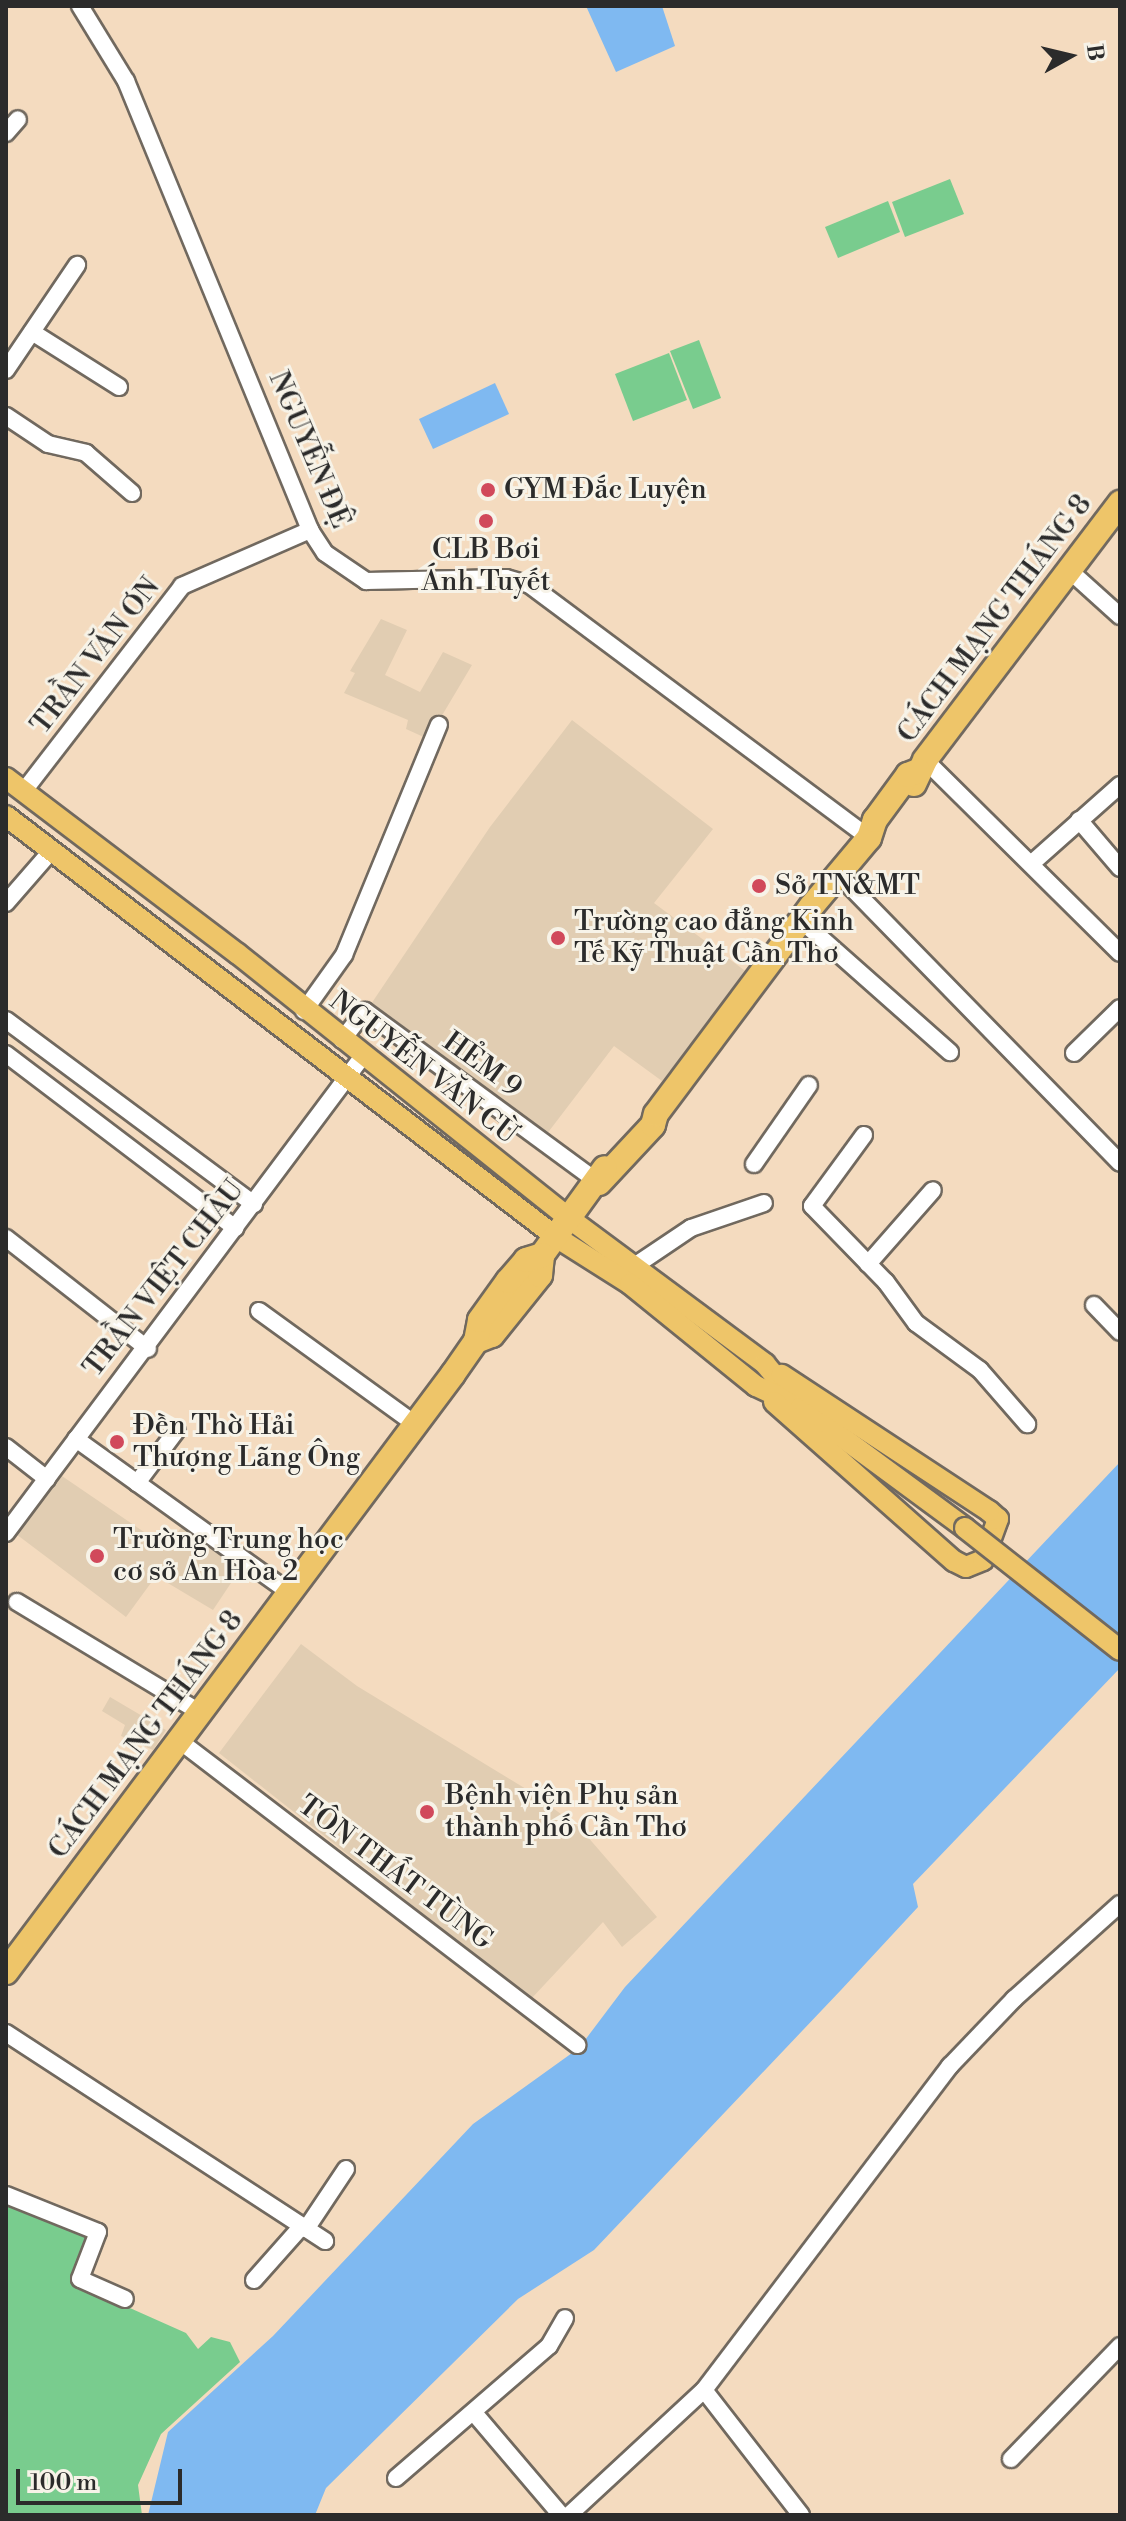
<!DOCTYPE html>
<html>
<head>
<meta charset="utf-8">
<style>
  body { margin:0 }
  #map { position:relative; width:1126px; height:2521px; overflow:hidden; background:#f4dbbf; font-family:"Libre Bodoni",serif }
  div>[style] { position:absolute }
  .built>* { inset:0; background:#e1cdb2 }
  .green>* { inset:0; background:#79cc8e }
  .water>* { inset:0; background:#7fb9f1 }
  .roads { filter:drop-shadow(2px 0 #71695f) drop-shadow(-2px 0 #71695f) drop-shadow(0 2px #71695f) drop-shadow(0 -2px #71695f) }
  .minor>* { height:16px; margin:-8px; padding:0 8px; transform-origin:8px; border-radius:8px; background:#fff }
  .major>* { height:20px; margin:-10px; padding:0 10px; transform-origin:10px; border-radius:10px; background:#eec569 }
  .highway>* { height:24px; margin:-12px; padding:0 12px; transform-origin:12px; border-radius:12px; background:#eec569 }
  .bridges { filter:drop-shadow(2px 0 #71695f) drop-shadow(-2px 0 #71695f) drop-shadow(0 2px #71695f) drop-shadow(0 -2px #71695f) }
  .major-bridge>* { height:20px; margin:-10px; padding:0 10px; transform-origin:10px; border-radius:10px; background:#eec569 }
  .dots>* { width:22px; height:22px; translate:-50% -50%; box-sizing:border-box; border:4px solid #f7f3e8; border-radius:50% }
  span { translate:-50% -50%; white-space:nowrap; text-align:center; line-height:1.15; -webkit-text-stroke:6px #f7f3e8; paint-order:stroke }
  .street-label { font-size:28px; color:#2b2b2b }
  .poi-label { font-size:28px; color:#2b2b2b }
  .left { translate:0 -50%; text-align:left }
  .frame { position:absolute; inset:0; border:8px solid #2b2b2b; pointer-events:none }
  .north { position:absolute; left:1030px; top:16px; width:80px; height:80px; -webkit-text-stroke:6px #f7f3e8; paint-order:stroke; rotate:82deg; font-size:22px; font-weight:700; line-height:32px; text-align:center; color:#2b2b2b }
  .north::after { content:''; display:block; margin:auto; width:28px; height:36px; background:#2b2b2b; clip-path:polygon(50% 0,100% 100%,50% 72%,0 100%) }
  .scale { position:absolute; left:16px; top:2469px; width:166px; height:36px; box-sizing:border-box; border:4px solid #2b2b2b; border-top:0; padding-left:10px; font-size:24px; line-height:28px; white-space:nowrap; color:#2b2b2b; -webkit-text-stroke:6px #f7f3e8; paint-order:stroke }
</style>
</head>
<body>
<div id="map">
  <div class="built">
    <i style="clip-path:polygon(381px 619px,407px 630px,385px 675px,420px 692px,443px 652px,472px 665px,428px 739px,406px 729px,408px 720px,344px 693px,355px 673px,350px 671px)"></i>
    <i style="clip-path:polygon(572px 720px,713px 829px,654px 903px,748px 973px,662px 1081px,614px 1046px,543px 1139px,367px 1010px,490px 827px)"></i>
    <i style="clip-path:polygon(59px 1474px,166px 1547px,184px 1524px,241px 1568px,213px 1610px,156px 1576px,126px 1617px,16px 1534px)"></i>
    <i style="clip-path:polygon(301px 1644px,357px 1686px,531px 1792px,580px 1828px,657px 1917px,622px 1947px,603px 1922px,531px 1999px,219px 1753px)"></i>
    <i style="clip-path:polygon(110px 1697px,166px 1730px,153px 1750px,121px 1736px,125px 1725px,102px 1711px)"></i>
  </div>
  <div class="green">
    <i style="clip-path:polygon(950px 179px,964px 214px,905px 237px,892px 202px)"></i>
    <i style="clip-path:polygon(888px 201px,900px 232px,838px 258px,825px 227px)"></i>
    <i style="clip-path:polygon(699px 340px,721px 398px,693px 409px,670px 351px)"></i>
    <i style="clip-path:polygon(669px 353px,687px 400px,633px 421px,615px 374px)"></i>
    <i style="clip-path:polygon(6px 2201px,94px 2235px,76px 2284px,186px 2333px,198px 2349px,211px 2337px,230px 2342px,240px 2362px,161px 2434px,138px 2485px,142px 2515px,6px 2515px)"></i>
  </div>
  <div class="water">
    <i style="clip-path:polygon(586px 6px,662px 6px,675px 46px,616px 72px)"></i>
    <i style="clip-path:polygon(495px 383px,509px 414px,433px 449px,419px 419px)"></i>
    <i style="clip-path:polygon(1120px 1462px,1120px 1668px,913px 1884px,918px 1907px,841px 1990px,594px 2250px,518px 2299px,326px 2488px,315px 2515px,148px 2515px,168px 2432px,273px 2336px,473px 2124px,579px 2048px,625px 1987px)"></i>
  </div>
  <div class="roads">
    <div class="minor">
      <i style="left:80px;top:6px;width:88px;rotate:58.5deg"></i>
      <i style="left:126px;top:81px;width:485px;rotate:67.7deg"></i>
      <i style="left:310px;top:530px;width:27px;rotate:57deg"></i>
      <i style="left:325px;top:553px;width:50px;rotate:34.3deg"></i>
      <i style="left:366px;top:581px;width:140px;rotate:-1.2deg"></i>
      <i style="left:506px;top:578px;width:25px;rotate:16deg"></i>
      <i style="left:530px;top:585px;width:423px;rotate:36.7deg"></i>
      <i style="left:6px;top:133px;width:18px;rotate:-49deg"></i>
      <i style="left:32px;top:332px;width:103px;rotate:32.3deg"></i>
      <i style="left:6px;top:370px;width:127px;rotate:-55.9deg"></i>
      <i style="left:6px;top:416px;width:50px;rotate:33.7deg"></i>
      <i style="left:48px;top:444px;width:39px;rotate:13deg"></i>
      <i style="left:86px;top:453px;width:61px;rotate:41deg"></i>
      <i style="left:1070px;top:571px;width:67px;rotate:42deg"></i>
      <i style="left:925px;top:760px;width:274px;rotate:44.7deg"></i>
      <i style="left:23px;top:792px;width:260px;rotate:-52.3deg"></i>
      <i style="left:182px;top:586px;width:140px;rotate:-23.6deg"></i>
      <i style="left:1079px;top:820px;width:63px;rotate:49.5deg"></i>
      <i style="left:1031px;top:864px;width:119px;rotate:-41.6deg"></i>
      <i style="left:839px;top:875px;width:402px;rotate:45.7deg"></i>
      <i style="left:6px;top:903px;width:70px;rotate:-49deg"></i>
      <i style="left:804px;top:923px;width:195px;rotate:41.5deg"></i>
      <i style="left:304px;top:1011px;width:69px;rotate:-54.5deg"></i>
      <i style="left:344px;top:955px;width:249px;rotate:-67.6deg"></i>
      <i style="left:6px;top:1020px;width:309px;rotate:36.6deg"></i>
      <i style="left:342px;top:1040px;width:37px;rotate:-52deg"></i>
      <i style="left:365px;top:1011px;width:290px;rotate:36.3deg"></i>
      <i style="left:1074px;top:1053px;width:64px;rotate:-44.4deg"></i>
      <i style="left:6px;top:1054px;width:288px;rotate:37.2deg"></i>
      <i style="left:864px;top:1135px;width:88px;rotate:126.2deg"></i>
      <i style="left:812px;top:1206px;width:106px;rotate:45.8deg"></i>
      <i style="left:886px;top:1282px;width:51px;rotate:53.8deg"></i>
      <i style="left:916px;top:1323px;width:79px;rotate:36.3deg"></i>
      <i style="left:980px;top:1370px;width:72px;rotate:49deg"></i>
      <i style="left:754px;top:1164px;width:96px;rotate:-55.2deg"></i>
      <i style="left:6px;top:1238px;width:180px;rotate:38deg"></i>
      <i style="left:868px;top:1264px;width:98px;rotate:-48.7deg"></i>
      <i style="left:636px;top:1265px;width:66px;rotate:-33.9deg"></i>
      <i style="left:691px;top:1228px;width:77px;rotate:-18.9deg"></i>
      <i style="left:1094px;top:1305px;width:37px;rotate:46deg"></i>
      <i style="left:259px;top:1311px;width:193px;rotate:35.9deg"></i>
      <i style="left:76px;top:1439px;width:264px;rotate:35.7deg"></i>
      <i style="left:6px;top:1447px;width:52px;rotate:38deg"></i>
      <i style="left:137px;top:1483px;width:66px;rotate:-53deg"></i>
      <i style="left:6px;top:1533px;width:596px;rotate:-53.19deg"></i>
      <i style="left:17px;top:1602px;width:215px;rotate:31.1deg"></i>
      <i style="left:181px;top:1742px;width:499px;rotate:37.4deg"></i>
      <i style="left:6px;top:2033px;width:381px;rotate:33.1deg"></i>
      <i style="left:6px;top:2195px;width:99px;rotate:21.9deg"></i>
      <i style="left:98px;top:2232px;width:50px;rotate:111deg"></i>
      <i style="left:80px;top:2279px;width:49px;rotate:24deg"></i>
      <i style="left:306px;top:2229px;width:72px;rotate:-56.3deg"></i>
      <i style="left:254px;top:2280px;width:72px;rotate:-48.4deg"></i>
      <i style="left:475px;top:2414px;width:133px;rotate:49.6deg"></i>
      <i style="left:1011px;top:2459px;width:157px;rotate:-46deg"></i>
      <i style="left:396px;top:2478px;width:202px;rotate:-40.8deg"></i>
      <i style="left:549px;top:2346px;width:32px;rotate:-60deg"></i>
      <i style="left:569px;top:2515px;width:184px;rotate:-42.8deg"></i>
      <i style="left:801px;top:2515px;width:158px;rotate:-127.8deg"></i>
      <i style="left:704px;top:2390px;width:407px;rotate:-52.8deg"></i>
      <i style="left:950px;top:2066px;width:93px;rotate:-46.3deg"></i>
      <i style="left:1014px;top:1999px;width:142px;rotate:-41.9deg"></i>
    </div>
    <div class="major">
      <i style="left:6px;top:778px;width:291px;rotate:37.2deg"></i>
      <i style="left:238px;top:954px;width:425px;rotate:38.6deg"></i>
      <i style="left:570px;top:1219px;width:243px;rotate:36.6deg"></i>
      <i style="left:765px;top:1364px;width:48px;rotate:50deg"></i>
      <i style="left:6px;top:816px;width:693px;rotate:37.43deg"></i>
      <i style="left:556px;top:1237px;width:88px;rotate:32.4deg"></i>
      <i style="left:630px;top:1284px;width:162px;rotate:39deg"></i>
      <i style="left:756px;top:1386px;width:50px;rotate:25deg"></i>
      <i style="left:801px;top:1407px;width:204px;rotate:36.4deg"></i>
      <i style="left:774px;top:1402px;width:240px;rotate:41.5deg"></i>
      <i style="left:954px;top:1561px;width:13px;rotate:27deg"></i>
      <i style="left:966px;top:1567px;width:18px;rotate:-22deg"></i>
      <i style="left:983px;top:1560px;width:44px;rotate:-69.9deg"></i>
      <i style="left:998px;top:1519px;width:12px;rotate:-138deg"></i>
      <i style="left:989px;top:1511px;width:248px;rotate:-146.7deg"></i>
    </div>
    <div class="highway">
      <i style="left:914px;top:784px;width:26px;rotate:-65deg"></i>
      <i style="left:925px;top:760px;width:323px;rotate:-52.8deg"></i>
      <i style="left:599px;top:1183px;width:79px;rotate:-47deg"></i>
      <i style="left:653px;top:1125px;width:11px;rotate:-75deg"></i>
      <i style="left:656px;top:1114px;width:259px;rotate:-53.2deg"></i>
      <i style="left:811px;top:907px;width:90px;rotate:-50deg"></i>
      <i style="left:869px;top:838px;width:19px;rotate:-72deg"></i>
      <i style="left:875px;top:820px;width:56px;rotate:-53.7deg"></i>
      <i style="left:908px;top:775px;width:11px;rotate:-22deg"></i>
      <i style="left:476px;top:1341px;width:17px;rotate:-21deg"></i>
      <i style="left:492px;top:1335px;width:77px;rotate:-51.3deg"></i>
      <i style="left:540px;top:1275px;width:20px;rotate:-84deg"></i>
      <i style="left:542px;top:1255px;width:107px;rotate:-54.1deg"></i>
      <i style="left:6px;top:1972px;width:747px;rotate:-53.22deg"></i>
      <i style="left:453px;top:1374px;width:40px;rotate:-55.1deg"></i>
      <i style="left:476px;top:1341px;width:21px;rotate:-79deg"></i>
      <i style="left:480px;top:1320px;width:48px;rotate:-54.3deg"></i>
      <i style="left:508px;top:1281px;width:28px;rotate:-49deg"></i>
      <i style="left:526px;top:1260px;width:17px;rotate:-17deg"></i>
    </div>
  </div>
  <div class="bridges">
    <div class="major-bridge">
      <i style="left:965px;top:1528px;width:197px;rotate:38.2deg"></i>
    </div>
  </div>
  <div class="dots">
    <i style="left:488px;top:490px;background:#d1495b"></i>
    <i style="left:486px;top:521px;background:#d1495b"></i>
    <i style="left:759px;top:886px;background:#d1495b"></i>
    <i style="left:558px;top:938px;background:#d1495b"></i>
    <i style="left:117px;top:1442px;background:#d1495b"></i>
    <i style="left:97px;top:1556px;background:#d1495b"></i>
    <i style="left:427px;top:1812px;background:#d1495b"></i>
  </div>
  <div class="street-label">
    <span style="left:309px;top:450px;rotate:67deg">NGUYỄN ĐỆ</span>
    <span style="left:995px;top:619px;rotate:-53deg">CÁCH MẠNG THÁNG 8</span>
    <span style="left:96px;top:656px;rotate:-52deg">TRẦN VĂN ƠN</span>
    <span style="left:482px;top:1065px;rotate:36deg">HẺM 9</span>
    <span style="left:423px;top:1068px;rotate:38deg">NGUYỄN VĂN CỪ</span>
    <span style="left:164px;top:1279px;rotate:-52deg">TRẦN VIỆT CHÂU</span>
    <span style="left:146px;top:1735px;rotate:-53deg">CÁCH MẠNG THÁNG 8</span>
    <span style="left:395px;top:1873px;rotate:37deg">TÔN THẤT TÙNG</span>
  </div>
  <div class="poi-label">
    <span class="left" style="left:504px;top:490px">GYM Đắc Luyện</span>
    <span style="left:486px;top:566px">CLB Bơi<br>Ánh Tuyết</span>
    <span class="left" style="left:775px;top:886px">Sở TN&amp;MT</span>
    <span class="left" style="left:574px;top:938px">Trường cao đẳng Kinh<br>Tế Kỹ Thuật Cần Thơ</span>
    <span class="left" style="left:133px;top:1442px">Đền Thờ Hải<br>Thượng Lãng Ông</span>
    <span class="left" style="left:113px;top:1556px">Trường Trung học<br>cơ sở An Hòa 2</span>
    <span class="left" style="left:445px;top:1812px">Bệnh viện Phụ sản<br>thành phố Cần Thơ</span>
  </div>
  <div class="frame"></div>
  <div class="north">B</div>
  <div class="scale">100 m</div>
</div>
</body>
</html>
